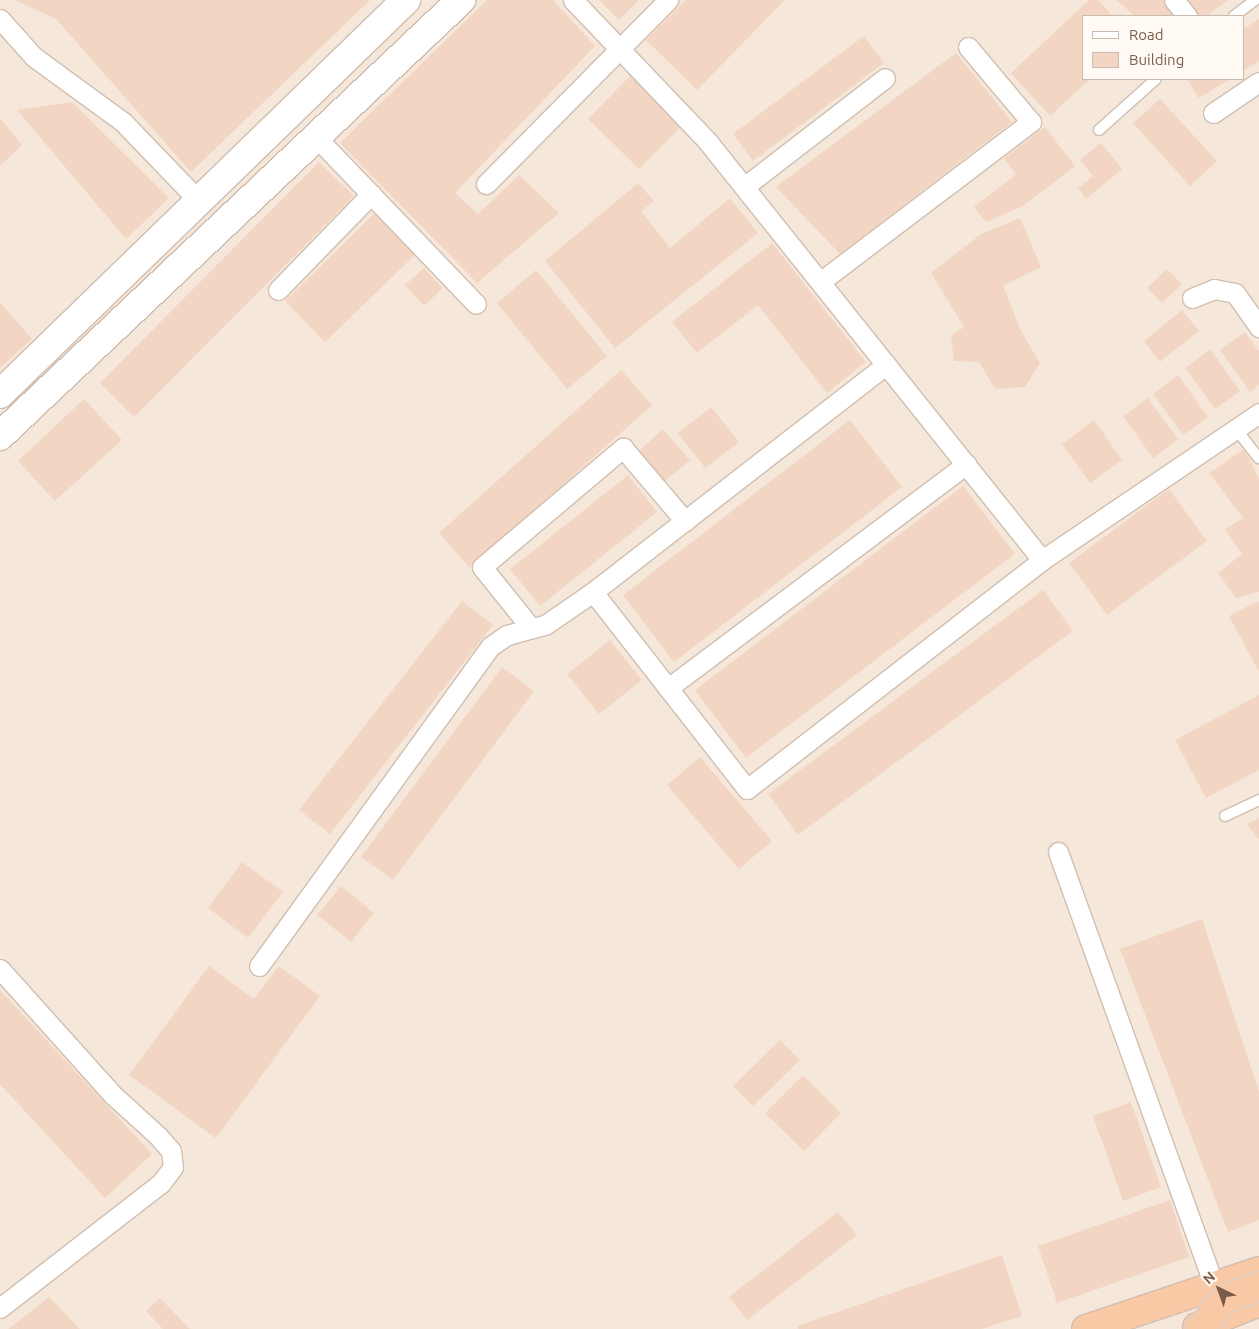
<!DOCTYPE html>
<html>
<head>
<meta charset="utf-8">
<style>
  body { margin:0 }
  #map { position:relative; width:1259px; height:1329px; overflow:hidden; background:#fdf6ec; font-family:Ubuntu,sans-serif }
  div>[style] { position:absolute }
  .residential>* { inset:0; background:#f5e8da }
  .building>* { inset:0; background:#f3d5c3 }
  .roads { filter:drop-shadow(1px 0 #d1beb0) drop-shadow(-1px 0 #d1beb0) drop-shadow(0 1px #d1beb0) drop-shadow(0 -1px #d1beb0) }
  .service>* { height:10px; margin:-5px; padding:0 5px; transform-origin:5px; border-radius:5px; background:#fff }
  .minor>* { height:19px; margin:-9.5px; padding:0 9.5px; transform-origin:9.5px; border-radius:9.5px; background:#fff }
  .secondary>* { height:28px; margin:-14px; padding:0 14px; transform-origin:14px; border-radius:14px; background:#fff }
  .trunk>* { height:28px; margin:-14px; padding:0 14px; transform-origin:14px; border-radius:14px; background:#f9c8a4 }
  .bridges { filter:drop-shadow(1px 0 #dad1cd) drop-shadow(-1px 0 #dad1cd) drop-shadow(0 1px #dad1cd) drop-shadow(0 -1px #dad1cd) }
  .trunk-bridge>* { height:28px; margin:-14px; padding:0 14px; transform-origin:14px; border-radius:14px; background:#f9c8a4 }
  span { translate:-50% -50%; white-space:nowrap; text-align:center; line-height:1.15; -webkit-text-stroke:4px #fffaf3; paint-order:stroke }
  .legend { position:absolute; left:1082px; top:15px; width:162px; height:65px; box-sizing:border-box; background:#fffaf3; border:1px solid #cabbb1; margin:0; padding:6px 9px; list-style:none; font-size:15px; color:#7a5c4d }
  .legend li { display:flex; align-items:center; gap:10px; height:25px }
  .legend b { width:25px; border:1px solid #cabbb1 }
  .north { position:absolute; left:1194px; top:1264px; width:50px; height:50px; -webkit-text-stroke:4px #fffaf3; paint-order:stroke; rotate:318deg; font-size:14px; font-weight:700; line-height:20px; text-align:center; color:#7a5c4d }
  .north::after { content:''; display:block; margin:auto; width:18px; height:22px; background:#7a5c4d; clip-path:polygon(50% 0,100% 100%,50% 72%,0 100%) }
</style>
</head>
<body>
<div id="map">
  <div class="residential">
    <i style="clip-path:polygon(evenodd,0 0,1259px 0,1259px 1329px,0 1329px,0 0,1083px 16px,1243px 16px,1243px 79px,1083px 79px,1083px 16px)"></i>
  </div>
  <div class="building">
    <i style="clip-path:polygon(15px 0,370px 0,191px 172px,56px 19px)"></i>
    <i style="clip-path:polygon(487px 0,553px 0,595px 46px,455px 193px,478px 214px,519px 175px,559px 213px,477px 283px,340px 143px)"></i>
    <i style="clip-path:polygon(599px 0,639px 0,619px 20px)"></i>
    <i style="clip-path:polygon(686px 0,785px 0,697px 90px,646px 40px)"></i>
    <i style="clip-path:polygon(1089px 0,1098px 0,1113px 16px,1083px 16px,1083px 79px,1090px 79px,1050px 116px,1011px 73px)"></i>
    <i style="clip-path:polygon(1116px 0,1228px 0,1206px 16px,1135px 16px)"></i>
    <i style="clip-path:polygon(1259px 19px,1259px 61px,1243px 71px,1243px 29px)"></i>
    <i style="clip-path:polygon(864px 36px,884px 63px,753px 161px,733px 134px)"></i>
    <i style="clip-path:polygon(956px 53px,1012px 122px,840px 254px,776px 187px)"></i>
    <i style="clip-path:polygon(631px 75px,682px 126px,639px 169px,588px 119px)"></i>
    <i style="clip-path:polygon(1187px 79px,1230px 79px,1199px 98px)"></i>
    <i style="clip-path:polygon(1160px 99px,1217px 161px,1190px 186px,1133px 123px)"></i>
    <i style="clip-path:polygon(72px 102px,169px 198px,126px 239px,17px 110px)"></i>
    <i style="clip-path:polygon(0 118px,22px 145px,0 166px)"></i>
    <i style="clip-path:polygon(1045px 127px,1075px 166px,1023px 206px,986px 222px,974px 207px,1016px 174px,1004px 158px)"></i>
    <i style="clip-path:polygon(1101px 143px,1122px 169px,1086px 199px,1078px 188px,1093px 176px,1080px 160px)"></i>
    <i style="clip-path:polygon(319px 162px,354px 196px,134px 417px,100px 383px)"></i>
    <i style="clip-path:polygon(638px 183px,654px 201px,641px 211px,670px 248px,730px 198px,758px 233px,615px 348px,545px 261px)"></i>
    <i style="clip-path:polygon(377px 211px,418px 252px,325px 342px,285px 301px)"></i>
    <i style="clip-path:polygon(1020px 218px,1041px 267px,1003px 286px,1020px 329px,1040px 363px,1025px 387px,995px 389px,979px 362px,954px 361px,951px 336px,964px 327px,931px 273px,981px 234px)"></i>
    <i style="clip-path:polygon(772px 243px,866px 362px,827px 393px,758px 305px,697px 353px,672px 322px)"></i>
    <i style="clip-path:polygon(424px 268px,443px 288px,424px 306px,405px 285px)"></i>
    <i style="clip-path:polygon(1167px 269px,1182px 284px,1162px 303px,1147px 288px)"></i>
    <i style="clip-path:polygon(536px 270px,607px 356px,567px 389px,497px 303px)"></i>
    <i style="clip-path:polygon(0 302px,32px 339px,0 368px)"></i>
    <i style="clip-path:polygon(1182px 310px,1199px 331px,1160px 362px,1144px 341px)"></i>
    <i style="clip-path:polygon(1245px 332px,1259px 351px,1259px 385px,1250px 392px,1220px 350px)"></i>
    <i style="clip-path:polygon(1210px 349px,1240px 391px,1215px 409px,1185px 368px)"></i>
    <i style="clip-path:polygon(621px 370px,652px 405px,470px 568px,439px 533px)"></i>
    <i style="clip-path:polygon(1178px 375px,1208px 417px,1183px 435px,1153px 394px)"></i>
    <i style="clip-path:polygon(1148px 398px,1178px 439px,1153px 458px,1123px 416px)"></i>
    <i style="clip-path:polygon(84px 399px,122px 440px,55px 501px,18px 461px)"></i>
    <i style="clip-path:polygon(711px 407px,739px 442px,705px 468px,678px 433px)"></i>
    <i style="clip-path:polygon(850px 420px,902px 487px,674px 662px,623px 595px)"></i>
    <i style="clip-path:polygon(1094px 420px,1122px 460px,1090px 483px,1062px 444px)"></i>
    <i style="clip-path:polygon(663px 429px,690px 460px,665px 481px,639px 451px)"></i>
    <i style="clip-path:polygon(1244px 449px,1259px 479px,1259px 592px,1236px 598px,1218px 573px,1242px 554px,1225px 529px,1243px 518px,1209px 473px)"></i>
    <i style="clip-path:polygon(628px 475px,657px 512px,540px 606px,510px 569px)"></i>
    <i style="clip-path:polygon(963px 486px,1015px 554px,746px 758px,695px 690px)"></i>
    <i style="clip-path:polygon(1169px 489px,1207px 541px,1107px 615px,1069px 563px)"></i>
    <i style="clip-path:polygon(1043px 590px,1073px 631px,798px 835px,768px 794px)"></i>
    <i style="clip-path:polygon(462px 601px,493px 625px,330px 834px,299px 810px)"></i>
    <i style="clip-path:polygon(1258px 601px,1259px 603px,1259px 672px,1229px 616px)"></i>
    <i style="clip-path:polygon(610px 640px,642px 680px,599px 714px,567px 674px)"></i>
    <i style="clip-path:polygon(502px 667px,534px 691px,393px 880px,361px 857px)"></i>
    <i style="clip-path:polygon(1259px 695px,1259px 770px,1206px 798px,1175px 740px)"></i>
    <i style="clip-path:polygon(700px 757px,772px 841px,739px 869px,667px 785px)"></i>
    <i style="clip-path:polygon(1259px 818px,1259px 840px,1247px 824px)"></i>
    <i style="clip-path:polygon(242px 862px,283px 892px,248px 938px,208px 908px)"></i>
    <i style="clip-path:polygon(341px 886px,374px 913px,351px 942px,317px 915px)"></i>
    <i style="clip-path:polygon(1202px 919px,1259px 1092px,1259px 1220px,1228px 1232px,1120px 949px)"></i>
    <i style="clip-path:polygon(209px 966px,254px 999px,279px 966px,320px 996px,216px 1138px,129px 1075px)"></i>
    <i style="clip-path:polygon(0 990px,152px 1154px,105px 1198px,0 1084px)"></i>
    <i style="clip-path:polygon(780px 1040px,800px 1060px,753px 1106px,733px 1086px)"></i>
    <i style="clip-path:polygon(803px 1075px,841px 1113px,804px 1151px,765px 1113px)"></i>
    <i style="clip-path:polygon(1131px 1102px,1161px 1187px,1123px 1201px,1093px 1116px)"></i>
    <i style="clip-path:polygon(1170px 1200px,1189px 1257px,1057px 1303px,1038px 1246px)"></i>
    <i style="clip-path:polygon(838px 1212px,857px 1235px,747px 1320px,729px 1297px)"></i>
    <i style="clip-path:polygon(1002px 1255px,1022px 1316px,982px 1329px,798px 1329px,797px 1326px)"></i>
    <i style="clip-path:polygon(49px 1297px,80px 1329px,8px 1329px)"></i>
    <i style="clip-path:polygon(160px 1298px,190px 1329px,163px 1329px,146px 1311px)"></i>
  </div>
  <div class="roads">
    <div class="service">
      <i style="left:1234px;top:16px;width:26px;rotate:-37deg"></i>
      <i style="left:1099px;top:130px;width:76px;rotate:-41.8deg"></i>
      <i style="left:1236px;top:429px;width:37px;rotate:52deg"></i>
      <i style="left:1225px;top:816px;width:38px;rotate:-25deg"></i>
    </div>
    <div class="minor">
      <i style="left:573px;top:0;width:196px;rotate:46.4deg"></i>
      <i style="left:708px;top:142px;width:535px;rotate:51.37deg"></i>
      <i style="left:1174px;top:0;width:21px;rotate:51deg"></i>
      <i style="left:0;top:19px;width:51px;rotate:48.2deg"></i>
      <i style="left:34px;top:57px;width:110px;rotate:36.1deg"></i>
      <i style="left:123px;top:122px;width:111px;rotate:46.1deg"></i>
      <i style="left:1213px;top:113px;width:55px;rotate:-34deg"></i>
      <i style="left:316px;top:137px;width:231px;rotate:46.2deg"></i>
      <i style="left:486px;top:184px;width:259px;rotate:-45.3deg"></i>
      <i style="left:744px;top:187px;width:178px;rotate:-37.7deg"></i>
      <i style="left:820px;top:282px;width:265px;rotate:-37.2deg"></i>
      <i style="left:1031px;top:122px;width:98px;rotate:-130deg"></i>
      <i style="left:278px;top:290px;width:134px;rotate:-45.9deg"></i>
      <i style="left:1192px;top:298px;width:24px;rotate:-22deg"></i>
      <i style="left:1214px;top:289px;width:21px;rotate:11deg"></i>
      <i style="left:1235px;top:293px;width:42px;rotate:54.8deg"></i>
      <i style="left:593px;top:592px;width:250px;rotate:52deg"></i>
      <i style="left:747px;top:789px;width:373px;rotate:-37.8deg"></i>
      <i style="left:1042px;top:560px;width:262px;rotate:-34.1deg"></i>
      <i style="left:531px;top:628px;width:78px;rotate:-128.8deg"></i>
      <i style="left:482px;top:567px;width:185px;rotate:-40.2deg"></i>
      <i style="left:623px;top:448px;width:96px;rotate:49.7deg"></i>
      <i style="left:668px;top:688px;width:373px;rotate:-36.9deg"></i>
      <i style="left:1058px;top:852px;width:461px;rotate:70.2deg"></i>
      <i style="left:259px;top:966px;width:395px;rotate:-54.1deg"></i>
      <i style="left:491px;top:646px;width:19px;rotate:-35deg"></i>
      <i style="left:507px;top:635px;width:39px;rotate:-15deg"></i>
      <i style="left:545px;top:625px;width:58px;rotate:-34.5deg"></i>
      <i style="left:593px;top:592px;width:371px;rotate:-37.8deg"></i>
      <i style="left:0;top:969px;width:169px;rotate:48.1deg"></i>
      <i style="left:113px;top:1095px;width:61px;rotate:42.3deg"></i>
      <i style="left:158px;top:1136px;width:20px;rotate:49deg"></i>
      <i style="left:171px;top:1151px;width:16px;rotate:83deg"></i>
      <i style="left:173px;top:1167px;width:20px;rotate:127deg"></i>
      <i style="left:161px;top:1183px;width:204px;rotate:142.2deg"></i>
    </div>
    <div class="secondary">
      <i style="left:0;top:394px;width:566px;rotate:-44.14deg"></i>
      <i style="left:0;top:436px;width:635px;rotate:-43.4deg"></i>
    </div>
    <div class="trunk">
      <i style="left:1197px;top:1327px;width:67px;rotate:-22deg"></i>
      <i style="left:1086px;top:1329px;width:182px;rotate:-18.5deg"></i>
    </div>
  </div>
  <div class="bridges">
    <div class="trunk-bridge">
      <i style="left:1200px;top:1329px;width:39px;rotate:-50deg"></i>
      <i style="left:1225px;top:1299px;width:36px;rotate:-21deg"></i>
    </div>
  </div>
  <ul class="legend">
  <li><b style="height:6px;background:#fff"></b>Road</li>
  <li><b style="height:14px;background:#f3d5c3"></b>Building</li>
  </ul>
  <div class="north">N</div>
</div>
</body>
</html>
